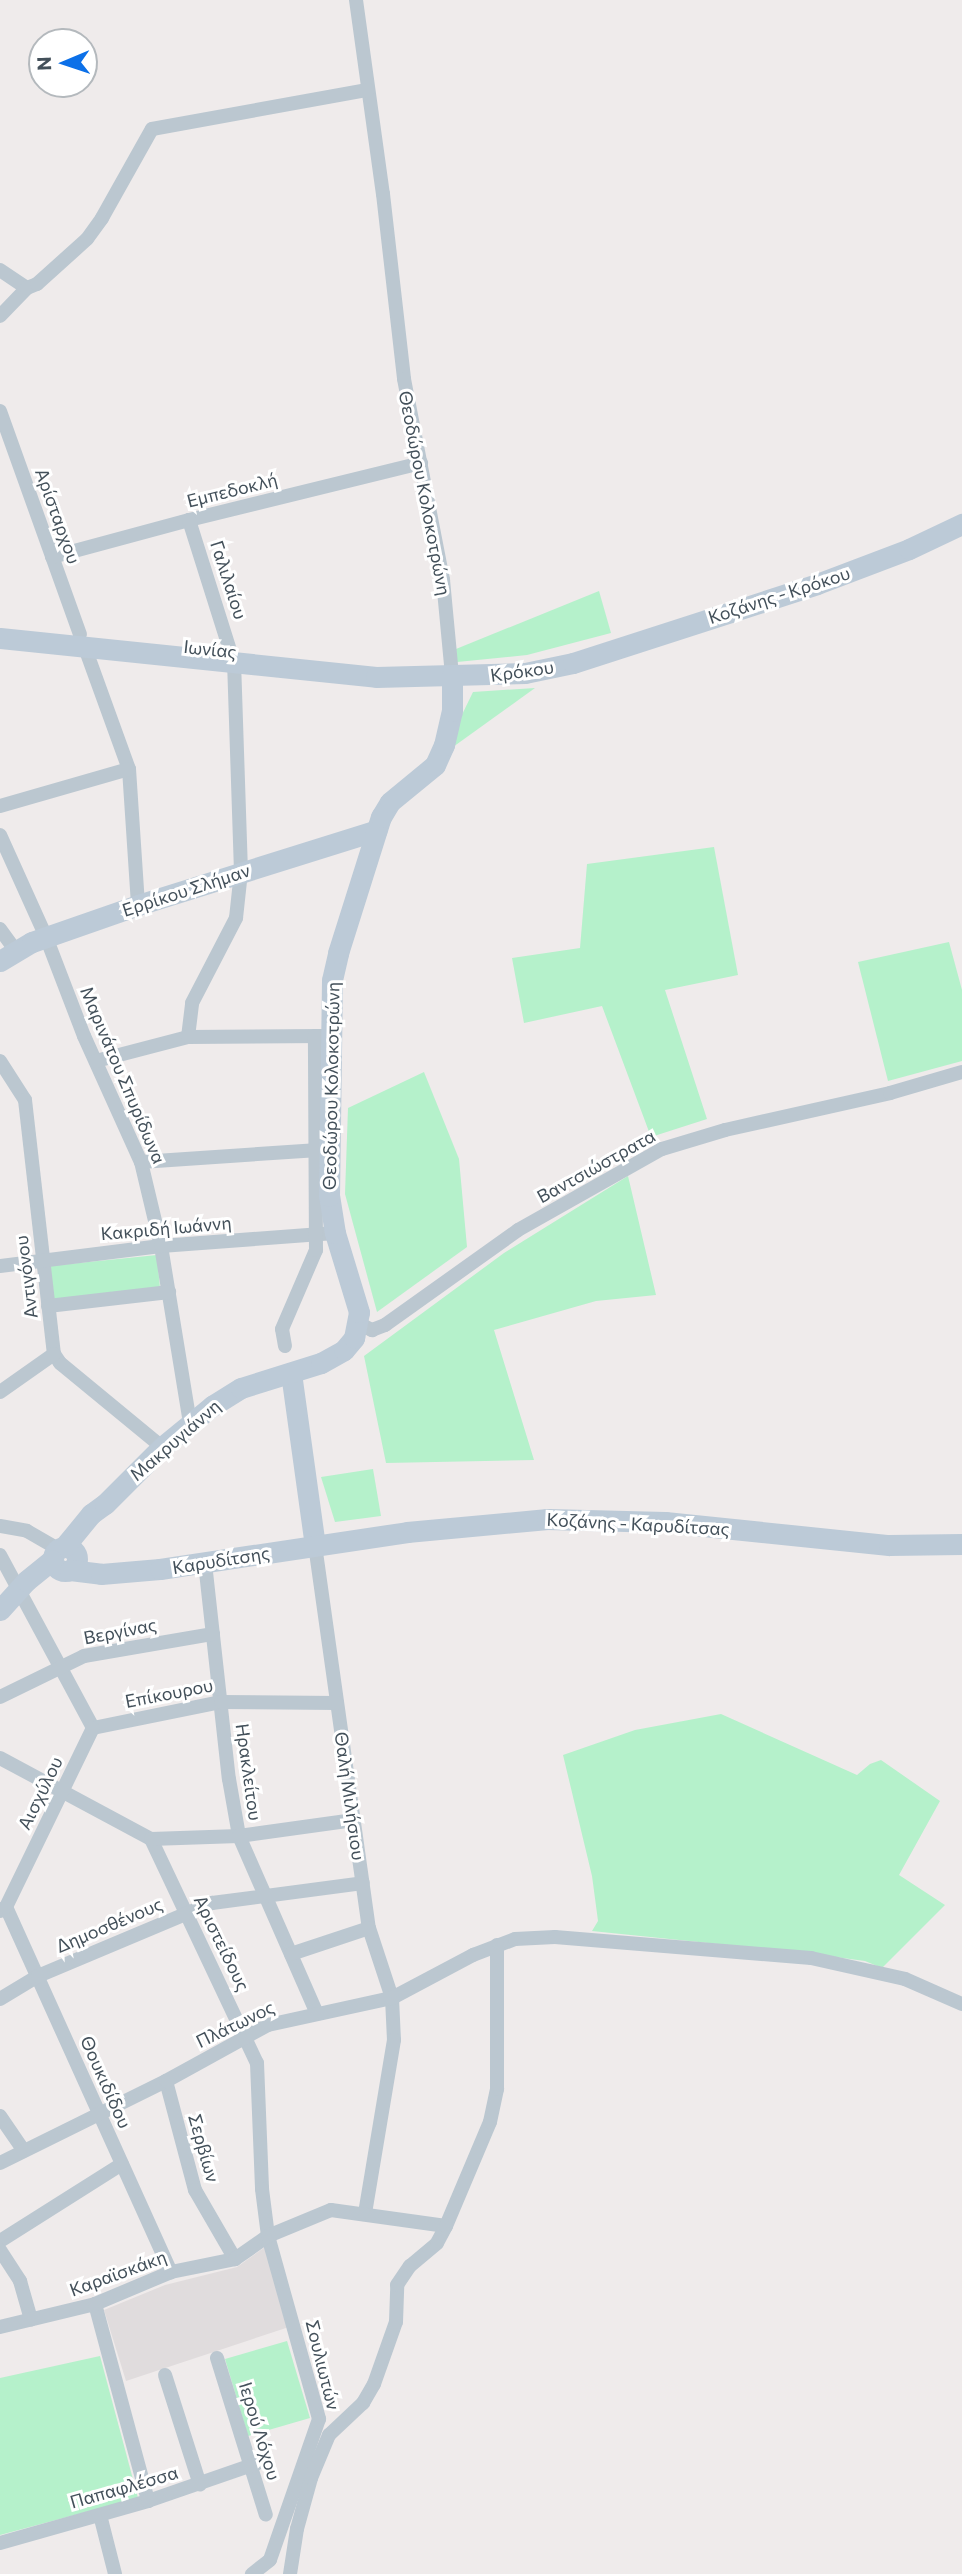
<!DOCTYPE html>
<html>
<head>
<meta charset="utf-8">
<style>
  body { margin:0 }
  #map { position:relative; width:962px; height:2574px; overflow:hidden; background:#efebeb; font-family:Commissioner,sans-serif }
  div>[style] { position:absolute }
  .education>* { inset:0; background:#e0dcdd }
  .green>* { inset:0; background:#b5f1cb }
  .street>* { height:14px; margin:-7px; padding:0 7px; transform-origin:7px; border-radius:7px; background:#bbc7d0 }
  .secondary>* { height:21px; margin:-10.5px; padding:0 10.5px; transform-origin:10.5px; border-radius:10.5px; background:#bccad7 }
  .secondary>.ring { margin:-10.5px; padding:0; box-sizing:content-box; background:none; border:21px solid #bccad7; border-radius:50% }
  span { translate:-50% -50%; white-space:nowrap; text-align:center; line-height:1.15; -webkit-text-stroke:6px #fff; paint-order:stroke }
  .street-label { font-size:18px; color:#43505a }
  .north { position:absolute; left:28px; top:28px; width:70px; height:70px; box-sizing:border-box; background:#fff; border:2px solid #b4b9bd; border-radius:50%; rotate:268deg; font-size:19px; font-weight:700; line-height:28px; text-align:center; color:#43505a }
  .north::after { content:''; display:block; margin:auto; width:24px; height:32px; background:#0c70e8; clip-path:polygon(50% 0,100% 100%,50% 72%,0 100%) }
</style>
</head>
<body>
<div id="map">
  <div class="education">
    <i style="clip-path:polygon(265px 2247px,289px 2327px,126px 2381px,104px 2310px,165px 2285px,237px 2267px)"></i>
  </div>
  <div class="green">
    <i style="clip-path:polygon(599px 591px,611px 633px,527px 655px,457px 662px,456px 649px)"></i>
    <i style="clip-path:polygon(535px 688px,453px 747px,456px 727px,473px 692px)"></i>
    <i style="clip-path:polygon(714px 847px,738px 975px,665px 990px,707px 1119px,651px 1137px,602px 1006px,524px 1023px,512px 958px,580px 948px,587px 864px)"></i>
    <i style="clip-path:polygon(949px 942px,962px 990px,962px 1061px,888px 1081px,858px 962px)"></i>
    <i style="clip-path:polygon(424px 1072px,459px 1159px,467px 1247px,377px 1312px,345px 1194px,348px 1108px)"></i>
    <i style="clip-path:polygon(628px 1176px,656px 1295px,596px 1301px,494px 1330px,534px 1460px,386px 1463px,364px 1356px,504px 1253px)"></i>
    <i style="clip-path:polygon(157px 1255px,160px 1288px,52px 1300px,49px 1266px)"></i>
    <i style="clip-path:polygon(373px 1469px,381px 1516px,335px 1522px,321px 1477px)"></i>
    <i style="clip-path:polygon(721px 1714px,857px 1775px,870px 1764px,881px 1760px,940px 1801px,899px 1875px,945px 1905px,882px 1968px,865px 1961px,806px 1953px,592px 1931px,598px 1921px,592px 1876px,563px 1755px,635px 1730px)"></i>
    <i style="clip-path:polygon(287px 2341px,310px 2418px,248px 2436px,225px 2359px)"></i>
    <i style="clip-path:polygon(100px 2356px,138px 2498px,0 2535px,0 2378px)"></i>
  </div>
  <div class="street">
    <i style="left:356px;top:0;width:196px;rotate:82.1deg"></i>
    <i style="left:383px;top:194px;width:186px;rotate:83.5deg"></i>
    <i style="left:404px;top:379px;width:205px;rotate:79deg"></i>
    <i style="left:443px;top:580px;width:96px;rotate:84.6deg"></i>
    <i style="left:0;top:270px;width:32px;rotate:34deg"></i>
    <i style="left:0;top:316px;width:39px;rotate:-46deg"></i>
    <i style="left:27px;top:288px;width:11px;rotate:-22deg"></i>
    <i style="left:37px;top:284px;width:67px;rotate:-42deg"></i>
    <i style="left:87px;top:239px;width:26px;rotate:-54deg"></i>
    <i style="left:102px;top:218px;width:102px;rotate:-60.7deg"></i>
    <i style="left:152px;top:129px;width:219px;rotate:-10.3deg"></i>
    <i style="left:0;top:411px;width:237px;rotate:70.3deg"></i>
    <i style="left:52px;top:557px;width:142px;rotate:-15.1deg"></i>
    <i style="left:189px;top:520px;width:239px;rotate:-13.8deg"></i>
    <i style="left:84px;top:645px;width:132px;rotate:70.1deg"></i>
    <i style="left:129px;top:769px;width:136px;rotate:86.2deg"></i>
    <i style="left:0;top:806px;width:134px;rotate:-16deg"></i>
    <i style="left:0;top:835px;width:112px;rotate:65.7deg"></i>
    <i style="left:46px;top:937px;width:106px;rotate:69deg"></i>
    <i style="left:84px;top:1036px;width:138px;rotate:65.7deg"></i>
    <i style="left:141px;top:1162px;width:86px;rotate:76.6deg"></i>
    <i style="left:161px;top:1246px;width:179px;rotate:80.7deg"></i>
    <i style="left:0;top:929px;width:26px;rotate:54deg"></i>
    <i style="left:188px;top:1037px;width:34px;rotate:-83deg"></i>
    <i style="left:192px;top:1003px;width:96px;rotate:-62.6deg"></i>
    <i style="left:236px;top:918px;width:46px;rotate:-83.8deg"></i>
    <i style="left:241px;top:872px;width:209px;rotate:-91.9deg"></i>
    <i style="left:234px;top:663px;width:150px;rotate:-107.5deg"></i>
    <i style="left:0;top:1061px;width:46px;rotate:57.3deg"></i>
    <i style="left:25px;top:1100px;width:256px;rotate:83.5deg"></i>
    <i style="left:54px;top:1354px;width:11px;rotate:56deg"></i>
    <i style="left:60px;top:1363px;width:132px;rotate:39.5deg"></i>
    <i style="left:96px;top:1061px;width:95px;rotate:-14.6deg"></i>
    <i style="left:188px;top:1037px;width:135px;rotate:-0.4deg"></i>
    <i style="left:141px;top:1162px;width:174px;rotate:-3.9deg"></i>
    <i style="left:0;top:1266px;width:162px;rotate:-7.1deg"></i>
    <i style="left:161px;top:1246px;width:174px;rotate:-4.3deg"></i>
    <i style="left:48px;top:1306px;width:122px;rotate:-6.6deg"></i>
    <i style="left:358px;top:1323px;width:16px;rotate:27deg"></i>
    <i style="left:372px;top:1330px;width:14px;rotate:-21deg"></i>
    <i style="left:385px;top:1325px;width:163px;rotate:-35.5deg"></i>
    <i style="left:518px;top:1230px;width:165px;rotate:-29.4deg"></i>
    <i style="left:662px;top:1149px;width:66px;rotate:-16.8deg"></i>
    <i style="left:725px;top:1130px;width:169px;rotate:-12.6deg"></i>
    <i style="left:890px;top:1093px;width:75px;rotate:-16.3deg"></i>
    <i style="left:285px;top:1346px;width:17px;rotate:-100deg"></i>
    <i style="left:282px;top:1329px;width:86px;rotate:-66.7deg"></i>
    <i style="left:316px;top:1250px;width:214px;rotate:-90.3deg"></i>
    <i style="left:0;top:1392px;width:66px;rotate:-35.1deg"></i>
    <i style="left:0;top:1526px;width:27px;rotate:10deg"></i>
    <i style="left:27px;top:1531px;width:36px;rotate:30deg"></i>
    <i style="left:315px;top:1545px;width:387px;rotate:82deg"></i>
    <i style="left:369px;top:1928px;width:74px;rotate:71.8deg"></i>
    <i style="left:392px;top:1998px;width:42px;rotate:87.3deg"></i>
    <i style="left:394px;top:2040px;width:176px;rotate:99.5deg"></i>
    <i style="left:0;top:1555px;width:196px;rotate:61.7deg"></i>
    <i style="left:205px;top:1563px;width:217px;rotate:83.7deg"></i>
    <i style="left:229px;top:1779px;width:58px;rotate:80deg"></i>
    <i style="left:239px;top:1836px;width:194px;rotate:66.3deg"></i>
    <i style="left:0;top:1697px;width:93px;rotate:-26deg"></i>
    <i style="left:84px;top:1656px;width:131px;rotate:-9.7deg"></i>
    <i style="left:93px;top:1728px;width:131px;rotate:-11.5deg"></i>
    <i style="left:221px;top:1702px;width:116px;rotate:0.5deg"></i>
    <i style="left:0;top:1758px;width:171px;rotate:28.2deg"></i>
    <i style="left:151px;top:1839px;width:248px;rotate:64.7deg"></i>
    <i style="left:257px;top:2063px;width:126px;rotate:87.7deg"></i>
    <i style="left:262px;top:2189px;width:47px;rotate:82.7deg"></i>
    <i style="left:268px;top:2236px;width:190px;rotate:74.4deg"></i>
    <i style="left:319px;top:2419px;width:149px;rotate:109.2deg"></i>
    <i style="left:270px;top:2560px;width:23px;rotate:142deg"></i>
    <i style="left:151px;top:1839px;width:88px;rotate:-2deg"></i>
    <i style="left:239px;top:1836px;width:116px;rotate:-7.9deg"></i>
    <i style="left:6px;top:1907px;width:401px;rotate:65.7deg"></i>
    <i style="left:0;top:1911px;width:7px;rotate:-34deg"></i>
    <i style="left:6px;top:1907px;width:199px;rotate:-64.1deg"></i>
    <i style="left:291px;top:1954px;width:82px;rotate:-18.4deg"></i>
    <i style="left:0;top:1999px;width:44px;rotate:-31.2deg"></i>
    <i style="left:38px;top:1976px;width:189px;rotate:-22.8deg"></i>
    <i style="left:212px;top:1903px;width:152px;rotate:-7.5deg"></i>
    <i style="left:166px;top:2081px;width:113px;rotate:75.1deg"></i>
    <i style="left:195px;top:2190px;width:80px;rotate:59.9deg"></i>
    <i style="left:0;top:2116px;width:42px;rotate:55.6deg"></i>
    <i style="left:0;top:2163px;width:185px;rotate:-26.3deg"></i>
    <i style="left:166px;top:2081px;width:116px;rotate:-28.8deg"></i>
    <i style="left:268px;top:2025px;width:127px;rotate:-12.3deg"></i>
    <i style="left:392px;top:1998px;width:92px;rotate:-28deg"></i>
    <i style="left:473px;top:1955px;width:45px;rotate:-20.9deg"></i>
    <i style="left:515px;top:1939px;width:40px;rotate:-2.9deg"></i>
    <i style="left:555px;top:1937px;width:257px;rotate:4.7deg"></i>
    <i style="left:811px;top:1958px;width:96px;rotate:12.6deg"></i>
    <i style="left:905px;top:1979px;width:62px;rotate:23.7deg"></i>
    <i style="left:0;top:2241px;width:144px;rotate:-32.3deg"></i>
    <i style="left:0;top:2250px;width:37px;rotate:57deg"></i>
    <i style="left:20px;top:2281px;width:40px;rotate:74deg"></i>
    <i style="left:95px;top:2304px;width:204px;rotate:74.9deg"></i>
    <i style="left:0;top:2327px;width:98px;rotate:-13.6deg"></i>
    <i style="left:95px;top:2304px;width:82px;rotate:-22.8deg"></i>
    <i style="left:171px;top:2272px;width:65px;rotate:-11.5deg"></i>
    <i style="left:235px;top:2259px;width:40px;rotate:-34.9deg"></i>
    <i style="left:268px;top:2236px;width:68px;rotate:-22.4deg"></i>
    <i style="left:331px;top:2210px;width:116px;rotate:7.9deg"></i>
    <i style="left:217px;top:2358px;width:164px;rotate:72.7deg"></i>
    <i style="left:165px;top:2375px;width:115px;rotate:72.3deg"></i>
    <i style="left:100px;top:2515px;width:61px;rotate:75.7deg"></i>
    <i style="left:0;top:2543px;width:154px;rotate:-15.8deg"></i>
    <i style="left:148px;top:2501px;width:116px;rotate:-19.1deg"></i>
    <i style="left:290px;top:2574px;width:46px;rotate:-81.2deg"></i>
    <i style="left:297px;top:2529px;width:53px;rotate:-74.6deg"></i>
    <i style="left:311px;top:2478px;width:47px;rotate:-67.3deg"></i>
    <i style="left:329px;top:2435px;width:47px;rotate:-43.3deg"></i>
    <i style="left:363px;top:2403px;width:22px;rotate:-60deg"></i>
    <i style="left:374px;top:2384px;width:66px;rotate:-70.5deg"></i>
    <i style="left:396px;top:2322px;width:37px;rotate:-88deg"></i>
    <i style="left:397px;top:2285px;width:23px;rotate:-56deg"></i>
    <i style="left:410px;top:2266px;width:35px;rotate:-40deg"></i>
    <i style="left:437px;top:2243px;width:19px;rotate:-62deg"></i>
    <i style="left:446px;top:2226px;width:113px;rotate:-67.1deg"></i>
    <i style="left:490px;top:2122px;width:34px;rotate:-78deg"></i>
    <i style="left:497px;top:2089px;width:144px;rotate:-90deg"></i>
  </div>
  <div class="secondary">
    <i style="left:0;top:638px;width:378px;rotate:5.9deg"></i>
    <i style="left:376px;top:677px;width:149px;rotate:-1.5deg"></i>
    <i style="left:525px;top:673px;width:49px;rotate:-11.8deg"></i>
    <i style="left:573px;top:663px;width:256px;rotate:-17.9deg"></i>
    <i style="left:817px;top:584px;width:98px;rotate:-20.8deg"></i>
    <i style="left:909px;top:549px;width:59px;rotate:-25.3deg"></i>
    <i style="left:0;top:961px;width:37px;rotate:-31deg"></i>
    <i style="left:32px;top:942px;width:112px;rotate:-19.2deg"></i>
    <i style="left:138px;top:905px;width:250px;rotate:-17.4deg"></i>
    <i style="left:291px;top:1373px;width:174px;rotate:82.1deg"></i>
    <i class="ring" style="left:53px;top:1547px;width:3px;height:3px"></i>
    <i style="left:64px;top:1547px;width:43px;rotate:-50.7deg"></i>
    <i style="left:91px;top:1514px;width:17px;rotate:-36deg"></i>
    <i style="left:105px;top:1504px;width:81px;rotate:-45deg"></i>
    <i style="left:162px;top:1447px;width:65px;rotate:-39.4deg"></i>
    <i style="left:212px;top:1406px;width:34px;rotate:-32deg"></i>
    <i style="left:241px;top:1388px;width:84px;rotate:-17.4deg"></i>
    <i style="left:321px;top:1363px;width:26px;rotate:-29deg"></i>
    <i style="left:344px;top:1350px;width:16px;rotate:-50deg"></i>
    <i style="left:354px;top:1338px;width:26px;rotate:-79deg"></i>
    <i style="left:359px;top:1312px;width:83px;rotate:-106.9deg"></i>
    <i style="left:335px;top:1233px;width:37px;rotate:-99deg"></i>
    <i style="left:329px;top:1196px;width:216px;rotate:-89.2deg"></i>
    <i style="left:332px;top:980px;width:28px;rotate:-77deg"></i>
    <i style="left:338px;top:953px;width:143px;rotate:-72.5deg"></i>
    <i style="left:381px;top:817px;width:17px;rotate:-59deg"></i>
    <i style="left:390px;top:802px;width:58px;rotate:-39.4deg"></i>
    <i style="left:435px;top:765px;width:22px;rotate:-66deg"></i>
    <i style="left:444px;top:745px;width:35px;rotate:-77deg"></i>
    <i style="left:452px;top:711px;width:35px;rotate:-90deg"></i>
    <i style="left:70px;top:1570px;width:31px;rotate:7deg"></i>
    <i style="left:101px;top:1574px;width:59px;rotate:-4.8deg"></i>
    <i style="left:160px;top:1569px;width:250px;rotate:-8.5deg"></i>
    <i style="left:407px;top:1532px;width:141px;rotate:-5.3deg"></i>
    <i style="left:547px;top:1519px;width:118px;rotate:1.5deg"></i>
    <i style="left:665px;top:1522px;width:225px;rotate:5.9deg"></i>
    <i style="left:889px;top:1545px;width:73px;rotate:-0.8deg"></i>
    <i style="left:0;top:1610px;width:39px;rotate:-48deg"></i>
    <i style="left:26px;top:1581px;width:33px;rotate:-39deg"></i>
  </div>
  <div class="street-label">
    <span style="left:232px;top:490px;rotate:-14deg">Εμπεδοκλή</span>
    <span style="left:425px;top:493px;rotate:79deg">Θεοδώρου Κολοκοτρώνη</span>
    <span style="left:58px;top:516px;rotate:70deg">Αρίσταρχου</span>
    <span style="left:229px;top:580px;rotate:72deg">Γαλιλαίου</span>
    <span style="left:779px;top:595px;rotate:-18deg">Κοζάνης - Κρόκου</span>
    <span style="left:210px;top:649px;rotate:6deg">Ιωνίας</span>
    <span style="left:522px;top:671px;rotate:-8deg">Κρόκου</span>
    <span style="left:186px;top:890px;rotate:-18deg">Ερρίκου Σλήμαν</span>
    <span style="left:123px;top:1075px;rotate:67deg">Μαρινάτου Σπυρίδωνα</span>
    <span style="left:331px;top:1086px;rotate:-89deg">Θεοδώρου Κολοκοτρώνη</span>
    <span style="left:596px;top:1166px;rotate:-29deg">Βαντσιώστρατα</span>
    <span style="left:166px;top:1228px;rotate:-5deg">Κακριδή Ιωάννη</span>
    <span style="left:26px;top:1277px;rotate:-97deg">Αντιγόνου</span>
    <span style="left:175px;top:1440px;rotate:-41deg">Μακρυγιάννη</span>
    <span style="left:638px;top:1524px;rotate:3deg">Κοζάνης - Καρυδίτσας</span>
    <span style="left:221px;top:1560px;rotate:-9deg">Καρυδίτσης</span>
    <span style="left:120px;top:1631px;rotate:-11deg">Βεργίνας</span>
    <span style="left:169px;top:1693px;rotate:-11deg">Επίκουρου</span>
    <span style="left:249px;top:1772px;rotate:82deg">Ηρακλείτου</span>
    <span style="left:40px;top:1793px;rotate:-64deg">Αισχύλου</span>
    <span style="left:350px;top:1796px;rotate:82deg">Θαλή Μιλήσιου</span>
    <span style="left:109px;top:1925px;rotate:-23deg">Δημοσθένους</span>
    <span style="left:222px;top:1943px;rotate:64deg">Αριστείδους</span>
    <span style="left:235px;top:2024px;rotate:-26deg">Πλάτωνος</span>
    <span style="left:106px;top:2082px;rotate:66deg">Θουκιδίδου</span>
    <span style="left:204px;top:2148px;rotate:74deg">Σερβίων</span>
    <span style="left:118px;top:2273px;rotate:-20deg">Καραϊσκάκη</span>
    <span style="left:323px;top:2365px;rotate:76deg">Σουλιωτών</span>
    <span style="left:260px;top:2431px;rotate:73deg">Ιερού Λόχου</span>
    <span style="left:124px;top:2487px;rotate:-16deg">Παπαφλέσσα</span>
  </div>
  <div class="north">N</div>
</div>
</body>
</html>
